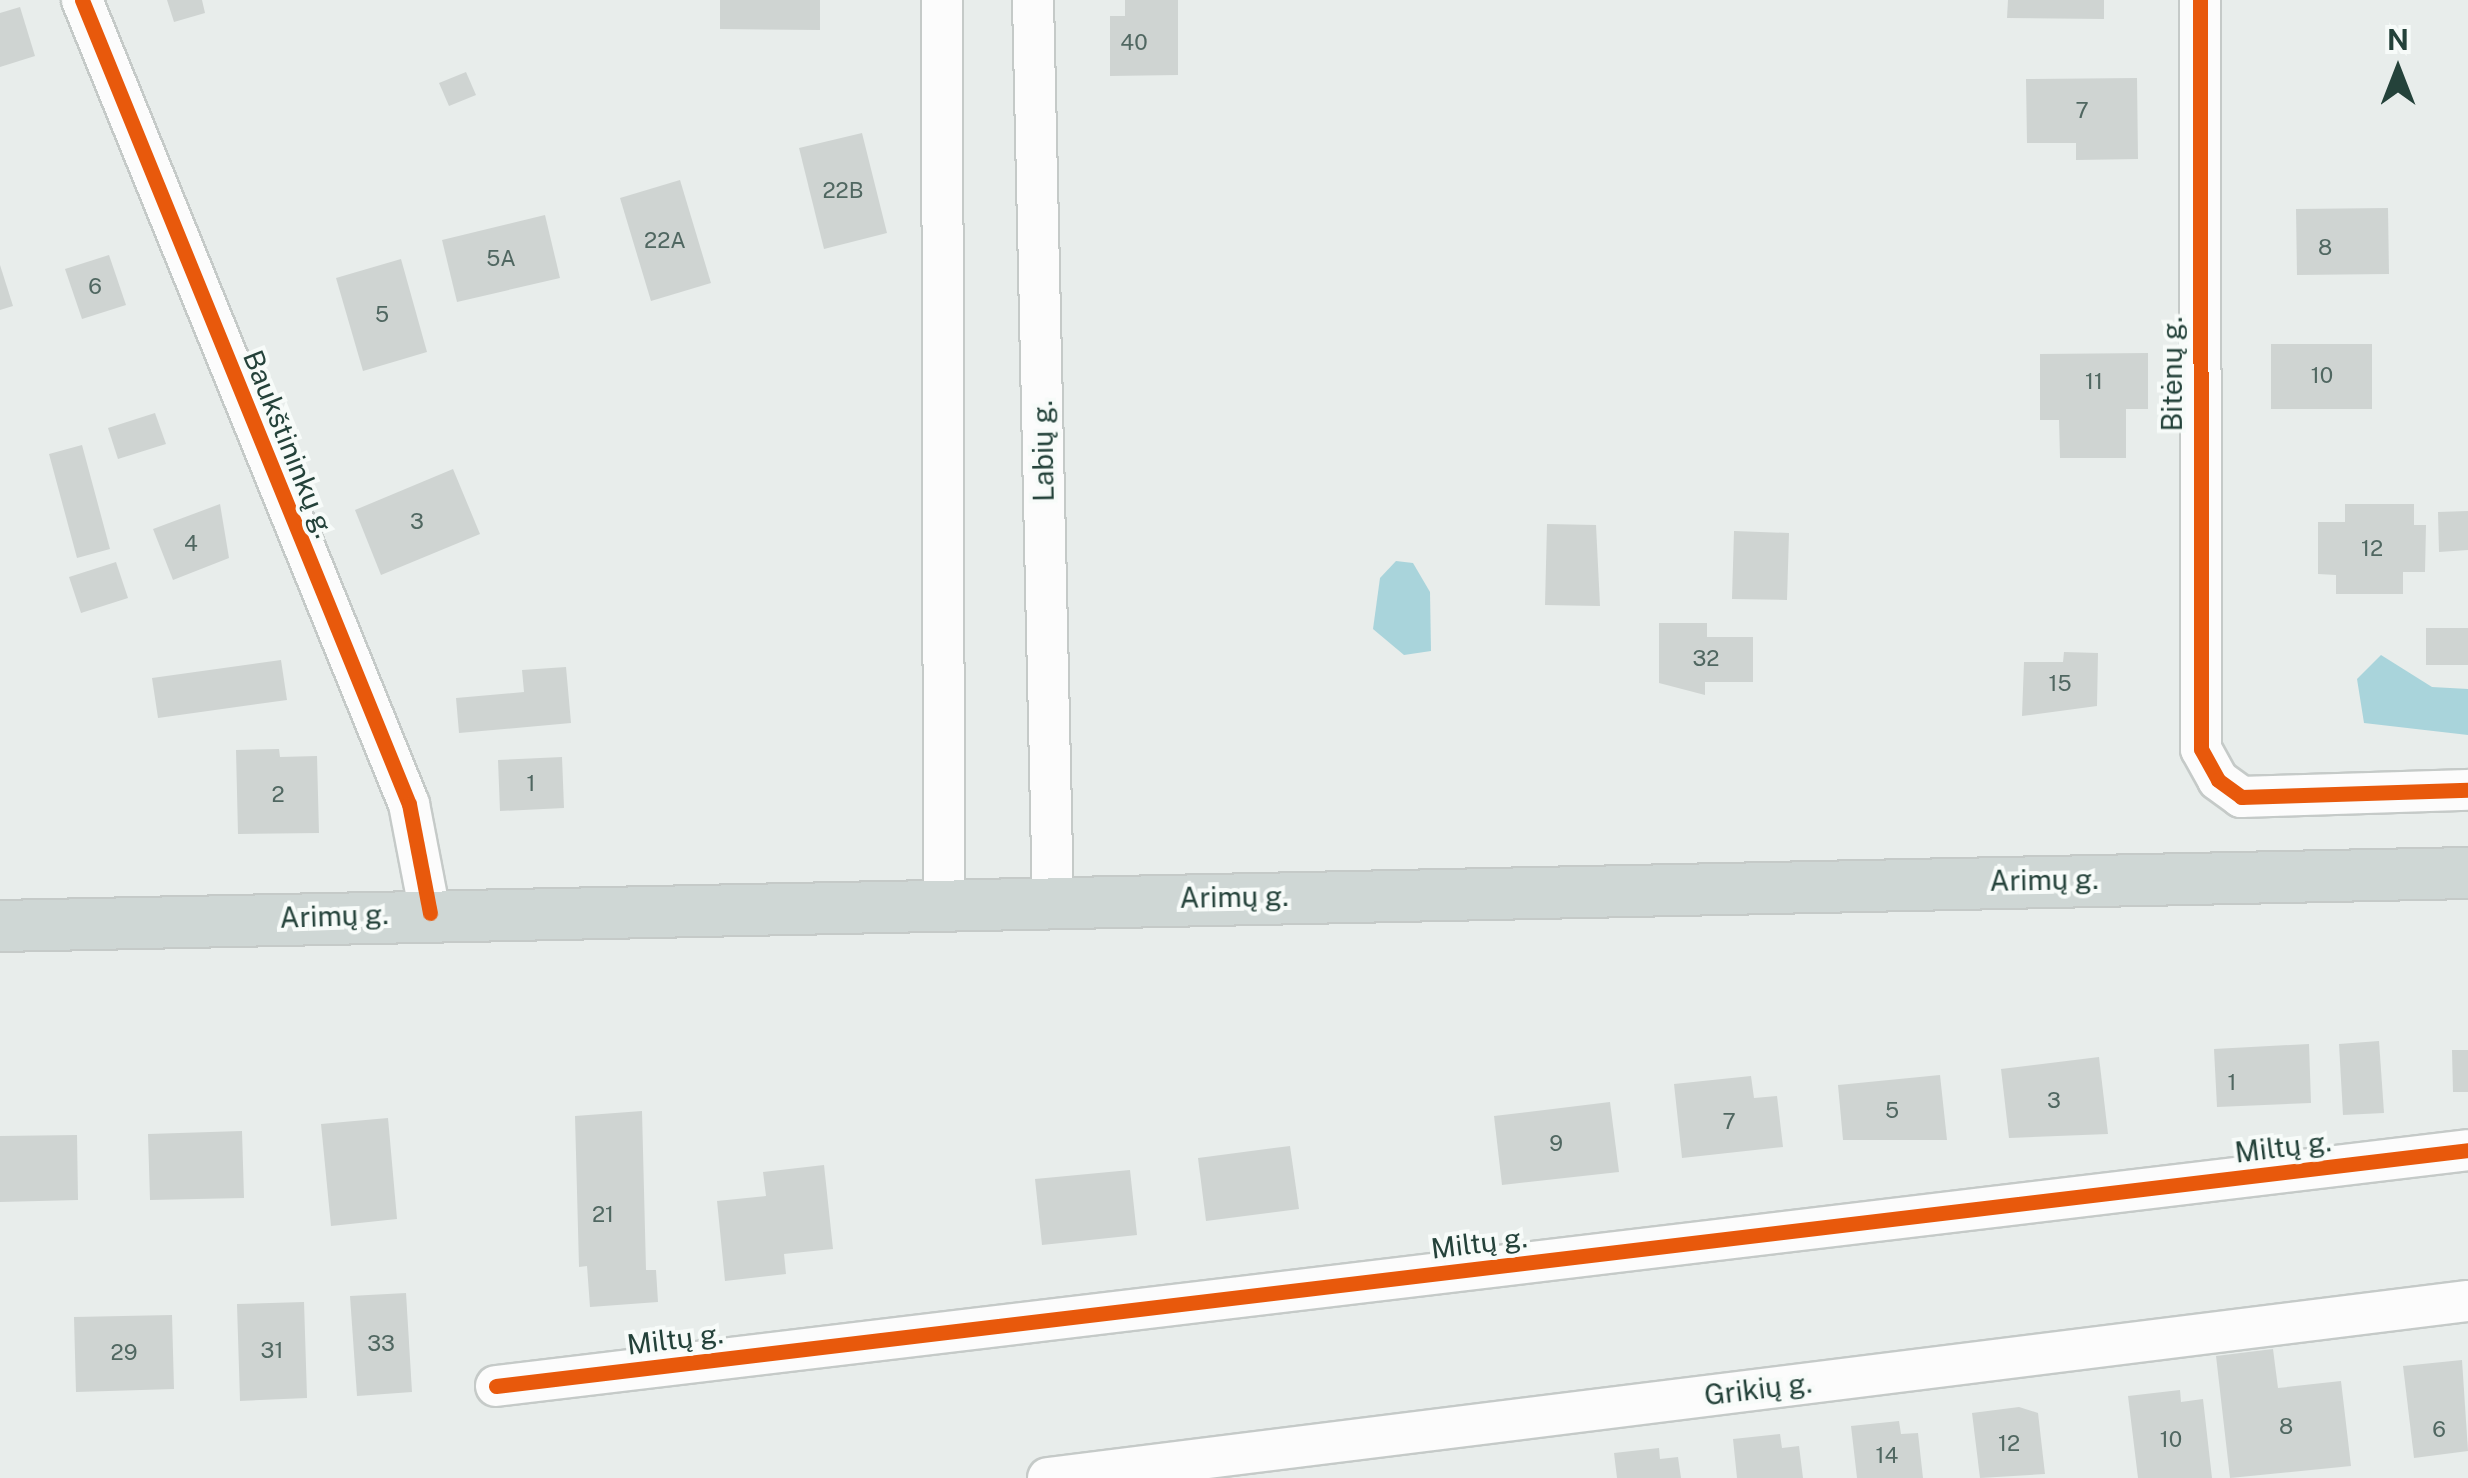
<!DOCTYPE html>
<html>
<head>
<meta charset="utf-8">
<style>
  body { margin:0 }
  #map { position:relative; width:2468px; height:1478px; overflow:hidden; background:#e8edeb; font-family:"Public Sans",sans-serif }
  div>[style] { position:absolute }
  .water>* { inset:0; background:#a9d4db }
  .building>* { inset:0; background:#cfd4d2 }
  .roads { filter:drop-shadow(2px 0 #c5cac8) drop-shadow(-2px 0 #c5cac8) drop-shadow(0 2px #c5cac8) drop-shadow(0 -2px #c5cac8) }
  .minor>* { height:40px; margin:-20px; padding:0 20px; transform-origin:20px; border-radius:20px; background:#fcfcfc }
  .major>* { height:50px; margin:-25px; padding:0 25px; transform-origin:25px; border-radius:25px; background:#cfd7d5 }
  .cycleway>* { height:15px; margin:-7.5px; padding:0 7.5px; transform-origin:7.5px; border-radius:7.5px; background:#e8590c }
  span { translate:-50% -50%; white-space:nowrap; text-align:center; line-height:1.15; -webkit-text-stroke:8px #f7fbf9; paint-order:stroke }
  .number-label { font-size:22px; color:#506761 }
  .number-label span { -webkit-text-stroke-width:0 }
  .street-label { font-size:28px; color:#24423a }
  .north { position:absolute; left:2348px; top:20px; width:100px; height:100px; -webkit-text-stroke:8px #f7fbf9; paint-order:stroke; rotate:0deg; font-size:28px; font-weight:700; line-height:40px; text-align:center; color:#24423a }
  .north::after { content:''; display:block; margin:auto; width:35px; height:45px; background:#24423a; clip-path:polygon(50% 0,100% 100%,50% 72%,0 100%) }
</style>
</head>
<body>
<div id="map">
  <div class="water">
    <i style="clip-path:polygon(1396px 561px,1413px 563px,1430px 592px,1431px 651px,1404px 655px,1373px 629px,1380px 578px)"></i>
    <i style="clip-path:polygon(2381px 655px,2432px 687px,2468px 689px,2468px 735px,2364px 723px,2357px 679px)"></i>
  </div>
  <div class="building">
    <i style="clip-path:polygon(167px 0,202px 0,205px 13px,174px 22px)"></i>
    <i style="clip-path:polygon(720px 0,820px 0,820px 30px,720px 29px)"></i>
    <i style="clip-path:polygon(1125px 0,1178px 0,1178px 75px,1110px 76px,1110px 16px,1125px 16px)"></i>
    <i style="clip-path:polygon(2008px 0,2104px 0,2104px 19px,2007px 18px)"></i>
    <i style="clip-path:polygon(20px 7px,35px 56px,0 67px,0 13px)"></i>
    <i style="clip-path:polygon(466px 72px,476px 95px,449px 106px,439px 83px)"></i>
    <i style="clip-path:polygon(2137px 78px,2138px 159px,2076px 160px,2076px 143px,2027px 143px,2026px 79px)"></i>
    <i style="clip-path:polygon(862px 133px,887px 233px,824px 249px,799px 148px)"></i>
    <i style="clip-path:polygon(680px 180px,711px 283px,651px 301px,620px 198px)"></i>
    <i style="clip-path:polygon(2388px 208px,2389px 274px,2297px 275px,2296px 209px)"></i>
    <i style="clip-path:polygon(545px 215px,560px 278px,457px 302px,442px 240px)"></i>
    <i style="clip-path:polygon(109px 255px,126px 305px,82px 319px,65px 269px)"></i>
    <i style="clip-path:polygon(401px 259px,427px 352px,363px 371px,336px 278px)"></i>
    <i style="clip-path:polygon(0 265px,13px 306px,0 310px)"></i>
    <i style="clip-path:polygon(2271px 344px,2372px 344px,2372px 409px,2271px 409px)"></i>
    <i style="clip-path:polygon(2148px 353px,2148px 409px,2126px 409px,2126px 458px,2060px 458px,2059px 420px,2040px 420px,2040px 354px)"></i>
    <i style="clip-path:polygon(155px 413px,166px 444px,118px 459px,108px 428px)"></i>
    <i style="clip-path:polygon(82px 445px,110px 549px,77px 558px,49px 454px)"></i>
    <i style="clip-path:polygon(453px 469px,480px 534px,381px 575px,355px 510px)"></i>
    <i style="clip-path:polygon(220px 504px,229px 558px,173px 580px,153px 529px)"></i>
    <i style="clip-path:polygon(2345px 504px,2414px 504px,2414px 525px,2426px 525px,2425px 572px,2403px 572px,2403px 594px,2336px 594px,2336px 575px,2318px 574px,2318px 522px,2345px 522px)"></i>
    <i style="clip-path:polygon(2468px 511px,2468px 550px,2439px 552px,2438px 512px)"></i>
    <i style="clip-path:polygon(1547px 524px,1596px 525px,1600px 606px,1545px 605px)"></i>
    <i style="clip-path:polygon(1734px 531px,1789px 533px,1787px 600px,1732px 599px)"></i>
    <i style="clip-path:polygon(116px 562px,128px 598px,81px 613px,69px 577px)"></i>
    <i style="clip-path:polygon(1659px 623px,1707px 623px,1707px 637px,1753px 637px,1753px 682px,1705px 682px,1705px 695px,1659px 683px)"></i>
    <i style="clip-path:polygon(2426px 628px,2468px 628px,2468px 665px,2426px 665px)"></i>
    <i style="clip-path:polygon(2064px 652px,2098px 653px,2097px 706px,2022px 716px,2024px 662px,2063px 662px)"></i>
    <i style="clip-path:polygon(281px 660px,287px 700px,158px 718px,152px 678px)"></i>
    <i style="clip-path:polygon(566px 667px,571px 723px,459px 733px,456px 698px,524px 692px,522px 670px)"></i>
    <i style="clip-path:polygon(279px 749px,280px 757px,317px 756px,319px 833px,238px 834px,236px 750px)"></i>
    <i style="clip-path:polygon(562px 757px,564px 808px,500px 811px,498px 760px)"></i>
    <i style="clip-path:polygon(2379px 1041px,2384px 1113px,2343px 1115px,2339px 1044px)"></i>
    <i style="clip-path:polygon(2309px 1044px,2311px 1103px,2217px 1107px,2214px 1049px)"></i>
    <i style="clip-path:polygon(2452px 1050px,2468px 1050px,2468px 1092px,2453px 1092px)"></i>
    <i style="clip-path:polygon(2099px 1057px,2108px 1134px,2009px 1138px,2001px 1069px)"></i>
    <i style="clip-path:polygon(1940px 1075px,1947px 1140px,1843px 1140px,1838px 1085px)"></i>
    <i style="clip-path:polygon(1751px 1076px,1754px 1098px,1777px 1096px,1783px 1147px,1682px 1158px,1674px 1084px)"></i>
    <i style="clip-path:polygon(1610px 1102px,1619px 1172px,1502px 1185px,1494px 1116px)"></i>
    <i style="clip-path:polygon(642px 1111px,646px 1270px,656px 1270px,658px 1302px,590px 1307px,587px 1266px,579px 1267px,575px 1116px)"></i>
    <i style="clip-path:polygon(388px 1118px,397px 1219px,331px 1226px,321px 1124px)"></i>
    <i style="clip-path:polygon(242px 1131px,244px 1198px,150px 1200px,148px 1134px)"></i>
    <i style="clip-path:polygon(77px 1135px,78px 1200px,0 1202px,0 1136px)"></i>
    <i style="clip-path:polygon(1290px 1146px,1299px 1209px,1206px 1221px,1198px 1158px)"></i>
    <i style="clip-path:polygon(824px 1165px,833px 1249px,784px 1254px,786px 1274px,725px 1281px,717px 1201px,766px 1196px,763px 1172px)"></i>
    <i style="clip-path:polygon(1130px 1170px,1137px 1235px,1042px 1245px,1035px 1179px)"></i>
    <i style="clip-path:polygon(406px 1293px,412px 1392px,357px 1396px,350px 1296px)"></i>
    <i style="clip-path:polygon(304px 1302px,307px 1398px,240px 1401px,237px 1304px)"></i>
    <i style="clip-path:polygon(172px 1315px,174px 1389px,76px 1392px,74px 1317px)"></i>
    <i style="clip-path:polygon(2273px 1349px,2278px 1388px,2341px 1381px,2351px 1466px,2230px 1478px,2216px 1356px)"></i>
    <i style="clip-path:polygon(2462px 1360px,2468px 1451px,2414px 1458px,2403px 1366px)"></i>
    <i style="clip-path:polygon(2180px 1390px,2181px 1402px,2203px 1399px,2212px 1478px,2138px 1478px,2128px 1396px)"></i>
    <i style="clip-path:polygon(2019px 1407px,2038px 1413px,2045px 1474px,1980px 1478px,1972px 1413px)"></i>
    <i style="clip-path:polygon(1899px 1421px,1901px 1434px,1918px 1433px,1923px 1478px,1857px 1478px,1851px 1426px)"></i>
    <i style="clip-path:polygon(1780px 1434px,1782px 1448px,1799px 1446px,1803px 1478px,1737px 1478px,1733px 1439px)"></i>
    <i style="clip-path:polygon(1659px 1448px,1660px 1459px,1678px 1457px,1681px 1478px,1617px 1478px,1614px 1453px)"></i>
  </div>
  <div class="roads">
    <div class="minor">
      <i style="left:82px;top:0;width:868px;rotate:67.87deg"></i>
      <i style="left:409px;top:804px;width:111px;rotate:79.1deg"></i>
      <i style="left:942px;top:0;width:905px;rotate:89.87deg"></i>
      <i style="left:1033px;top:0;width:902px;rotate:88.73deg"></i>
      <i style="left:2200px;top:0;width:749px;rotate:89.92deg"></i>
      <i style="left:2201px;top:749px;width:35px;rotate:61deg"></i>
      <i style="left:2218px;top:780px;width:29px;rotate:36deg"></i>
      <i style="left:2241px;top:797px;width:227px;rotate:-1.8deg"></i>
      <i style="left:496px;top:1386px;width:1986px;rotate:-6.82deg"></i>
      <i style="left:1048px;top:1478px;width:1431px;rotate:-7.11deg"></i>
    </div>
    <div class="major">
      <i style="left:0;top:926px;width:2469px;rotate:-1.23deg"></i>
    </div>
  </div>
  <div class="cycleway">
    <i style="left:82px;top:0;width:868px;rotate:67.87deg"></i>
    <i style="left:409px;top:804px;width:111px;rotate:79.1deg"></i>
    <i style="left:2200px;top:0;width:749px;rotate:89.92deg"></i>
    <i style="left:2201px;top:749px;width:35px;rotate:61deg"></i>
    <i style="left:2218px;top:780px;width:29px;rotate:36deg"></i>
    <i style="left:2241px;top:797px;width:227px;rotate:-1.8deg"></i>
    <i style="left:496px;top:1386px;width:1986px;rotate:-6.82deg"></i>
  </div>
  <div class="number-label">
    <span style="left:1134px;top:43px">40</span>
    <span style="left:2082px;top:111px">7</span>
    <span style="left:843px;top:191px">22B</span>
    <span style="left:665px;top:241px">22A</span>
    <span style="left:2325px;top:248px">8</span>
    <span style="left:501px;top:259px">5A</span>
    <span style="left:95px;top:287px">6</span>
    <span style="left:382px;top:315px">5</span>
    <span style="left:2322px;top:376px">10</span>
    <span style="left:2094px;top:382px">11</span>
    <span style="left:417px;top:522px">3</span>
    <span style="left:191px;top:544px">4</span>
    <span style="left:2372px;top:549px">12</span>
    <span style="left:1706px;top:659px">32</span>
    <span style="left:2060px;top:684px">15</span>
    <span style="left:531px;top:784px">1</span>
    <span style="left:278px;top:795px">2</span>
    <span style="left:2232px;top:1083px">1</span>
    <span style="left:2054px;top:1101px">3</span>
    <span style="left:1892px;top:1111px">5</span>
    <span style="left:1729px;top:1122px">7</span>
    <span style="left:1556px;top:1144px">9</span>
    <span style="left:603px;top:1215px">21</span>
    <span style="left:381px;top:1344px">33</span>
    <span style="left:272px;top:1351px">31</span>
    <span style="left:124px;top:1353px">29</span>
    <span style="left:2286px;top:1427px">8</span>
    <span style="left:2439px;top:1430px">6</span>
    <span style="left:2171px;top:1440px">10</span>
    <span style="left:2009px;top:1444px">12</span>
    <span style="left:1887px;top:1456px">14</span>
  </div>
  <div class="street-label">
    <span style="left:2172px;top:374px;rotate:-90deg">Bitėnų g.</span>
    <span style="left:289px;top:444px;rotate:68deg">Baukštininkų g.</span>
    <span style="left:1043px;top:451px;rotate:-91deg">Labių g.</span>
    <span style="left:2044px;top:880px;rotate:-1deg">Arimų g.</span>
    <span style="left:1234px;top:897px;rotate:-1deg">Arimų g.</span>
    <span style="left:334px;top:916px;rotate:-2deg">Arimų g.</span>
    <span style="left:2283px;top:1147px;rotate:-7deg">Miltų g.</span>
    <span style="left:1479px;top:1243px;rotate:-7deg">Miltų g.</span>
    <span style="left:675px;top:1339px;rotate:-7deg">Miltų g.</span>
    <span style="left:1758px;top:1389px;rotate:-7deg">Grikių g.</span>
  </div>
  <div class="north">N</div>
</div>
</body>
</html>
